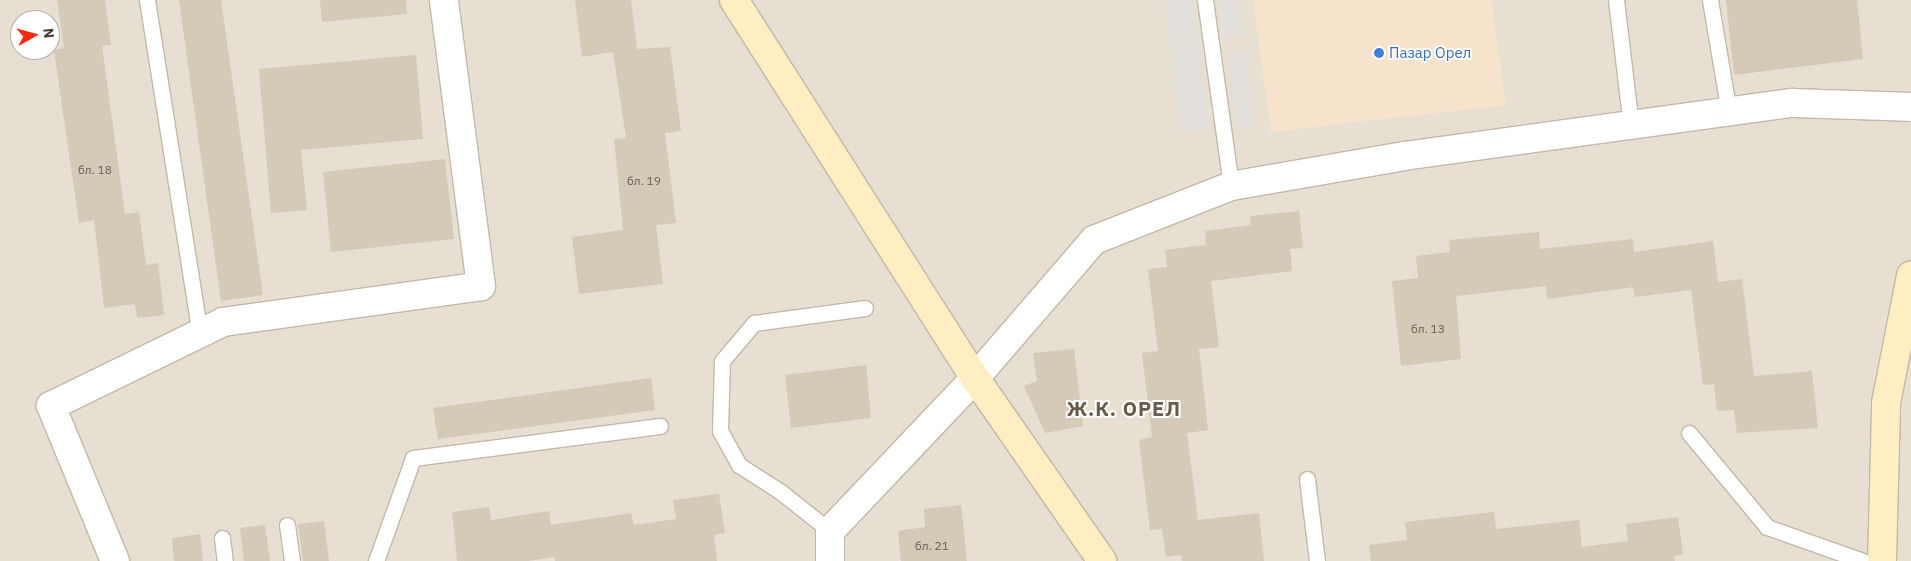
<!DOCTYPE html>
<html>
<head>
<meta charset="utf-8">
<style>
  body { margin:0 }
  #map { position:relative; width:1911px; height:561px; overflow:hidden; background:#f3eee3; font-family:"IBM Plex Sans",sans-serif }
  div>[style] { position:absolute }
  .residential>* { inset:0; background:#e7dfd1 }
  .commercial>* { inset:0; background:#f7e3cc }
  .parking>* { inset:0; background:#e3e0dc }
  .building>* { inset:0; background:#d5c9b8 }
  .roads { filter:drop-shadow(1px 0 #c2b8a8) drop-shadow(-1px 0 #c2b8a8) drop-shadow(0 1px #c2b8a8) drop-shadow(0 -1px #c2b8a8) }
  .lane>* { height:15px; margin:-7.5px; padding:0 7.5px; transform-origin:7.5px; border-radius:7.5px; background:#fff }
  .street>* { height:28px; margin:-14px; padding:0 14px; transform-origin:14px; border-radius:14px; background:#fff }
  .secondary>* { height:28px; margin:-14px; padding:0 14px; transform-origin:14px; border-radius:14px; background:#ffeec1 }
  .dots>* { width:14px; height:14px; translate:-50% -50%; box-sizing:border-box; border:2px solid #fff; border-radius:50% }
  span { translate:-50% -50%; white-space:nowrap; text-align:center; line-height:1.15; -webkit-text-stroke:4px #fff; paint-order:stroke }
  .number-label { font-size:12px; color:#696054 }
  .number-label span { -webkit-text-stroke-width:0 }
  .shop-label { font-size:15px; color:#366cbe }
  .left { translate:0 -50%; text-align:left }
  .district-label { font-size:20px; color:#685b4a; font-weight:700; letter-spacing:1px }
  .north { position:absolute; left:10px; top:10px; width:50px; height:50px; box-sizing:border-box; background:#fff; border:1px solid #b5b1ad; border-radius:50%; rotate:83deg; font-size:14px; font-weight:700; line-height:20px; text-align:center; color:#453d33 }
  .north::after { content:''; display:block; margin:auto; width:18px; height:22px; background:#ff2a0e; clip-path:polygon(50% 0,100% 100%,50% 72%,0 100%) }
</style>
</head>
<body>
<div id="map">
  <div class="residential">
    <i style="clip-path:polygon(evenodd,0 0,1911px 0,1911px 561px,0 561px,0 0,20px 20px,50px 20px,50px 50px,20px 50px,20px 20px)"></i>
  </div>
  <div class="commercial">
    <i style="clip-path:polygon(1253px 0,1491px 0,1506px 105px,1271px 132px)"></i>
  </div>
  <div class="parking">
    <i style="clip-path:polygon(1165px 0,1193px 0,1209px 130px,1181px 133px)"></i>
    <i style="clip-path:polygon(1220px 0,1239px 0,1244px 35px,1225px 38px)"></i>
    <i style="clip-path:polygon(1245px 53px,1255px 126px,1239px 128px,1228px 55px)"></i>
  </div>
  <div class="building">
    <i style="clip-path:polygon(57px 0,105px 0,111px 45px,102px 46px,125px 214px,139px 212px,146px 265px,158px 263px,164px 315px,137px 318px,135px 304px,104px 308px,94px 220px,79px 223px,54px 50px,64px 48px)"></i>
    <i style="clip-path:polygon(179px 0,221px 0,263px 295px,221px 301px)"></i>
    <i style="clip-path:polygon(320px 0,406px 0,407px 14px,322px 22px)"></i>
    <i style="clip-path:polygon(575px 0,631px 0,637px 49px,670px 47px,681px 131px,665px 133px,676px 223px,656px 225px,663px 284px,579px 294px,572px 237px,623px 230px,614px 139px,626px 138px,613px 52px,582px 57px)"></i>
    <i style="clip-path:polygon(1726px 0,1857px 0,1863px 59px,1734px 75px)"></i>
    <i style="clip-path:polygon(416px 55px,423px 139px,301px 150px,307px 210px,271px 213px,259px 69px)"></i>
    <i style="clip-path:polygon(445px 159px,454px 239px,331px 252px,323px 172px)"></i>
    <i style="clip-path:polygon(1299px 211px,1303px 248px,1290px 249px,1292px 271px,1211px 281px,1219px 347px,1199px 349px,1208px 430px,1187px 433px,1198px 520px,1259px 513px,1264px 561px,1182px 561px,1181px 555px,1166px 557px,1162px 529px,1150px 530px,1139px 440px,1152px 437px,1142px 353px,1158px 351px,1148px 269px,1167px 267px,1165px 250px,1206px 245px,1205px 231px,1251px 225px,1250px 216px)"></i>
    <i style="clip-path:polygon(1539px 232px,1540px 249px,1633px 239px,1634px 252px,1713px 241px,1718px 282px,1742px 279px,1754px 376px,1812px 371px,1818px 428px,1737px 433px,1734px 410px,1717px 411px,1714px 384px,1703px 385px,1691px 290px,1635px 297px,1633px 287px,1547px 299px,1546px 286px,1456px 296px,1461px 359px,1401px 366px,1392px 281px,1418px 278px,1416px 256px,1450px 252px,1449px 240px)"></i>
    <i style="clip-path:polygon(1074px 349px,1083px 426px,1045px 433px,1024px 386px,1037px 381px,1033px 353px)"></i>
    <i style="clip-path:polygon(866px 365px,871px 418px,791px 428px,785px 375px)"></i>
    <i style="clip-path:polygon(651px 378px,655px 410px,438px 439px,433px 408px)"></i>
    <i style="clip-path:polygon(719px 494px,725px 533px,714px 535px,717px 561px,555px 561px,555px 557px,528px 561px,457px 561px,452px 512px,489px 507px,491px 520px,549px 511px,551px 525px,631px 513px,634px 525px,676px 519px,673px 500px)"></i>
    <i style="clip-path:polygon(961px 505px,967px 561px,901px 561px,898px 531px,925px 527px,924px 509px)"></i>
    <i style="clip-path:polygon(1494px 512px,1496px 529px,1579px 520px,1582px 547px,1628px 541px,1626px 524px,1678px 517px,1683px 554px,1674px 556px,1675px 561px,1371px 561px,1369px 545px,1407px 540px,1405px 522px)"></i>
    <i style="clip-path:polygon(324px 521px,329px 561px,303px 561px,298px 524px)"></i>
    <i style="clip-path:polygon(265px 525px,270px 561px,244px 561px,240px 528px)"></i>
    <i style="clip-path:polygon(200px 534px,203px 561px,174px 561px,172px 538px)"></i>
  </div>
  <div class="roads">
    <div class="lane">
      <i style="left:147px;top:0;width:337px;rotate:81deg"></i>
      <i style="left:1205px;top:0;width:188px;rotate:82deg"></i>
      <i style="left:1616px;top:0;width:127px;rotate:83.2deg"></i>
      <i style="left:1710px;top:0;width:114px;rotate:80.4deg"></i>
      <i style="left:1689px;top:433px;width:122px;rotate:50.3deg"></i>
      <i style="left:1767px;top:527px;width:102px;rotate:19.5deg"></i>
      <i style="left:1307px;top:479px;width:83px;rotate:83deg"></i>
      <i style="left:287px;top:525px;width:36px;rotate:82deg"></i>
      <i style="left:830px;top:531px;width:63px;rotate:-141.5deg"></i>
      <i style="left:781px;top:492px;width:50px;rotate:-147.3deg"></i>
      <i style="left:739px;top:465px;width:39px;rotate:-119deg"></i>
      <i style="left:720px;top:431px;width:70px;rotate:-88.4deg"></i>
      <i style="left:722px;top:361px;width:50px;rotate:-49.9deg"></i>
      <i style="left:754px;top:323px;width:112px;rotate:-7.7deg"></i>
      <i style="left:222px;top:538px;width:23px;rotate:83deg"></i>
      <i style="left:376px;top:561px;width:109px;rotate:-70.2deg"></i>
      <i style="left:413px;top:458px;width:249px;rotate:-7.4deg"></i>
    </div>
    <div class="street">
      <i style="left:115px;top:561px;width:168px;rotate:-112.4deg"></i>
      <i style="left:51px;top:406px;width:191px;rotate:-26deg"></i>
      <i style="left:223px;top:322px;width:260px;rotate:-7.9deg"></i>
      <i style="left:481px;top:286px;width:288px;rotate:-97.4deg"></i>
      <i style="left:830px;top:561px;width:30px;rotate:-90deg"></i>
      <i style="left:830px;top:531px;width:211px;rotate:-46.5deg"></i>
      <i style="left:975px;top:378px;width:182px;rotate:-49.2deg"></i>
      <i style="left:1094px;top:240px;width:147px;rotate:-21.5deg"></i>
      <i style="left:1231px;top:186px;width:176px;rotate:-9.8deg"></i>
      <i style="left:1404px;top:156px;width:393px;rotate:-7.8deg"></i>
      <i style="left:1793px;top:103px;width:118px;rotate:1.9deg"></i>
    </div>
    <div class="secondary">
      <i style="left:734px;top:0;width:448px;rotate:57.5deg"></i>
      <i style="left:975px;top:378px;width:223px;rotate:55.2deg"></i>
      <i style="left:1882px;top:561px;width:158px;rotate:-88.5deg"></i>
      <i style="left:1886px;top:403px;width:130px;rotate:-78.9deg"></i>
    </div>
  </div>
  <div class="dots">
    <i style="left:1379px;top:53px;background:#3f7fe0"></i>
  </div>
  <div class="number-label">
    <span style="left:95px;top:170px">бл. 18</span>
    <span style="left:644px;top:181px">бл. 19</span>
    <span style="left:1428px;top:329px">бл. 13</span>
    <span style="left:932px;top:546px">бл. 21</span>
  </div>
  <div class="shop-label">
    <span class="left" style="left:1389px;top:53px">Пазар Орел</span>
  </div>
  <div class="district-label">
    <span style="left:1124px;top:408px">Ж.К. ОРЕЛ</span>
  </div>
  <div class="north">N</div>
</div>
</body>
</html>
